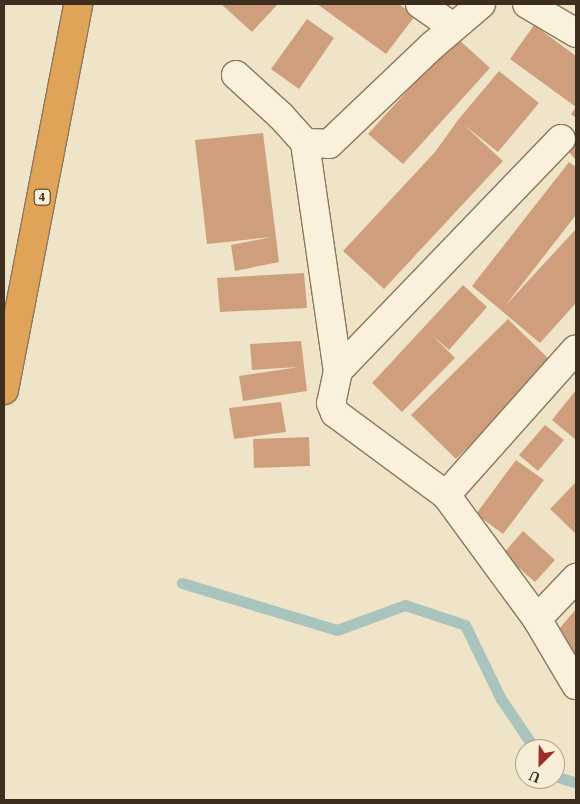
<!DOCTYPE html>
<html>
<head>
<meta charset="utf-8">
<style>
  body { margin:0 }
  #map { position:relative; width:580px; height:804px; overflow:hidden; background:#f0e4c8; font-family:"IBM Plex Serif",serif }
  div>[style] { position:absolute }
  .stream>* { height:11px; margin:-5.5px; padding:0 5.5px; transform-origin:5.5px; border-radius:5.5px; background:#a9c4bc }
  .building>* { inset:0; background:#cf9f7d }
  .roads { filter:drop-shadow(1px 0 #8d765c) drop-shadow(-1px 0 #8d765c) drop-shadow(0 1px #8d765c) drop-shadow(0 -1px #8d765c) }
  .minor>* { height:28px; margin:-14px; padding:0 14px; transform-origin:14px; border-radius:14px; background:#faf1dc }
  .highway>* { height:28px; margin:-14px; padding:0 14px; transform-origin:14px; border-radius:14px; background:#e0a458 }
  span { translate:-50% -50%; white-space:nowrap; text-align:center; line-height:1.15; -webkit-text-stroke:5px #f7eed8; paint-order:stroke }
  .shield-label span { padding:1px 4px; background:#f7eed8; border:1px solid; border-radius:4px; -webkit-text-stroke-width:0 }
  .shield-label { font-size:11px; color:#3d2e20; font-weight:700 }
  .frame { position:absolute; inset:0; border:5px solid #3d2e20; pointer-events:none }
  .north { position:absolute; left:515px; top:739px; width:50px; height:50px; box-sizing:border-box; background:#f7eed8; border:1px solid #ada18e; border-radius:50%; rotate:203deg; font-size:14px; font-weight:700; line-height:20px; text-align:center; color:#3d2e20 }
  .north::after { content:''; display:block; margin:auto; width:18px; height:22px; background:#9e2a2b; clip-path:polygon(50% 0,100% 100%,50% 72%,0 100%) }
</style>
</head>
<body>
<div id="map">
  <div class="stream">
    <i style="left:182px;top:583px;width:162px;rotate:16.9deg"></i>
    <i style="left:337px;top:630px;width:72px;rotate:-20.2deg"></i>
    <i style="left:405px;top:605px;width:63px;rotate:18.4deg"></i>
    <i style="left:465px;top:625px;width:82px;rotate:64.1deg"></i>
    <i style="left:501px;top:699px;width:60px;rotate:55.8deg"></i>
    <i style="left:555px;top:776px;width:22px;rotate:18deg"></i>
  </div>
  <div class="building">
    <i style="clip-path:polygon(221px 4px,278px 4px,252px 32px)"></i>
    <i style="clip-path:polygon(317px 4px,399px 4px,415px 16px,386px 54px)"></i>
    <i style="clip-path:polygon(307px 19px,334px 38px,299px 89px,271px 69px)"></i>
    <i style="clip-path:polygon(534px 25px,576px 56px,576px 118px,571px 114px,576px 107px,510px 59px)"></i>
    <i style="clip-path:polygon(456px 37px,490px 68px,403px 164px,368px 134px)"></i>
    <i style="clip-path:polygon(499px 71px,539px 103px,498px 152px,464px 125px,503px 161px,384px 289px,343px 251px,435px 152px,458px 120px)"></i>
    <i style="clip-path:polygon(263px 133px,279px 262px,235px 271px,231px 245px,271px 237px,207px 244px,195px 140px)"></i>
    <i style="clip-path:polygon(576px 144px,576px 160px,568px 151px)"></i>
    <i style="clip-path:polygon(569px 162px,576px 167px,576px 215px,505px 306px,576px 229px,576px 303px,540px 343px,472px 286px)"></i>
    <i style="clip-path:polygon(304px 273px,307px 308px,220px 312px,217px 278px)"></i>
    <i style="clip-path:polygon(463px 285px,487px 307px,449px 350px,431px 334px,455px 358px,402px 412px,372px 383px)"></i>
    <i style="clip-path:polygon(508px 319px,553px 363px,456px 459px,411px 415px)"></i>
    <i style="clip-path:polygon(301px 341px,307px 391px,243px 401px,239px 376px,299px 367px,252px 370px,250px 344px)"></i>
    <i style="clip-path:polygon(576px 390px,576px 440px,552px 420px)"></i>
    <i style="clip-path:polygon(281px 402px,286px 432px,234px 439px,229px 408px)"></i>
    <i style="clip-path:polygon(545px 425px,564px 440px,538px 471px,519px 455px)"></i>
    <i style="clip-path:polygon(309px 437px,310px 466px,254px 468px,253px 439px)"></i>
    <i style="clip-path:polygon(516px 460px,544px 480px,503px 534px,476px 514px)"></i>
    <i style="clip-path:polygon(576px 482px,576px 534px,550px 509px)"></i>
    <i style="clip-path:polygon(523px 531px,555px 560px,535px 582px,503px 554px)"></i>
    <i style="clip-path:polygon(576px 609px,576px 654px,554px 635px)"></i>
  </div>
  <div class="roads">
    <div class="minor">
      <i style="left:420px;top:4px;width:40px;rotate:34.9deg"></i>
      <i style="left:527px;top:4px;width:57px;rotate:30.6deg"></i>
      <i style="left:236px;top:75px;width:61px;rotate:42.3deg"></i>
      <i style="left:281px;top:116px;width:36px;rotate:48deg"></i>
      <i style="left:305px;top:143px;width:24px;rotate:2deg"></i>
      <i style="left:329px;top:144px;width:144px;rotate:-43.6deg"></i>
      <i style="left:433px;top:45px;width:63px;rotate:-40.5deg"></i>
      <i style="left:561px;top:139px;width:322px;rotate:133.9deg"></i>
      <i style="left:338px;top:371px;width:33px;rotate:102deg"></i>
      <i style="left:331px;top:403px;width:11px;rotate:68deg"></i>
      <i style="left:335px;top:413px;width:138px;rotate:36.5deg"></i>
      <i style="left:446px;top:495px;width:154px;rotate:53.7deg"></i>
      <i style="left:537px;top:619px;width:77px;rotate:59.4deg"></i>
      <i style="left:305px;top:143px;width:230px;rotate:81.8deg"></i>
      <i style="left:446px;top:495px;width:195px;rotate:-48.3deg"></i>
      <i style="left:537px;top:619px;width:57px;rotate:-46.4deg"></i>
    </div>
    <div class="highway">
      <i style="left:4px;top:390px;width:393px;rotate:-79.1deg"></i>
    </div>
  </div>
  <div class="shield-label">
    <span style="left:42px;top:197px">4</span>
  </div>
  <div class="frame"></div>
  <div class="north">U</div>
</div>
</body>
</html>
